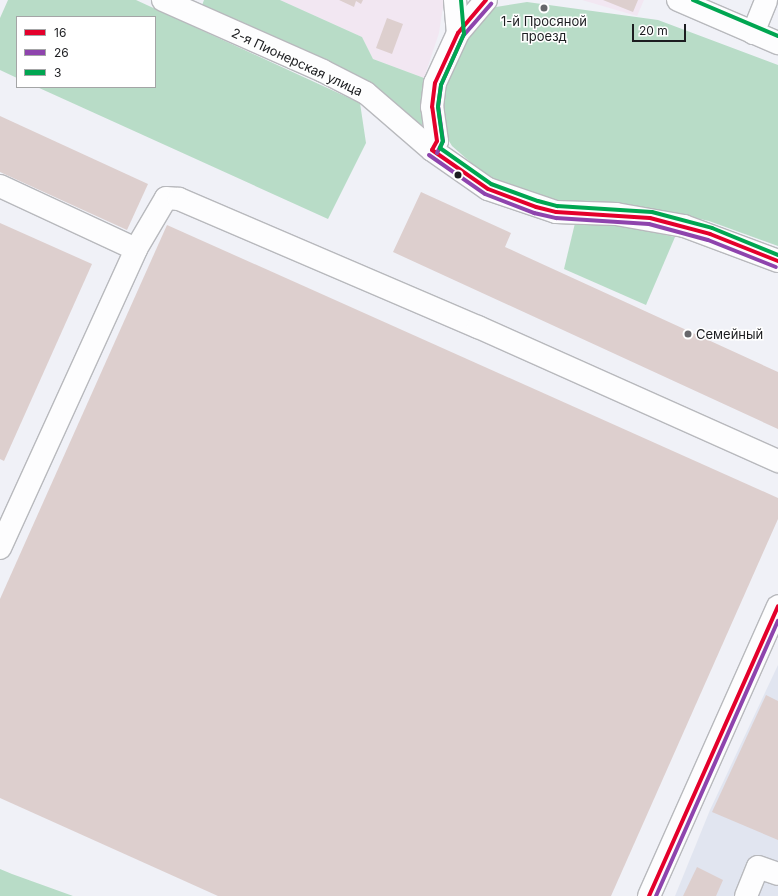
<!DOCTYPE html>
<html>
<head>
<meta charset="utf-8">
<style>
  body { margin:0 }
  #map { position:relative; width:778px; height:896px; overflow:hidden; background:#f0f1f7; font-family:Inter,sans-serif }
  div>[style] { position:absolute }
  .commercial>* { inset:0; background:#f2e7f2 }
  .built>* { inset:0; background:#e1e5f0 }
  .forest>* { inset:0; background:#b8dcc7 }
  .building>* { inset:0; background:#ddcfce }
  .roads { filter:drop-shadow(1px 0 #b8b9bd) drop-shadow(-1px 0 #b8b9bd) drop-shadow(0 1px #b8b9bd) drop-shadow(0 -1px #b8b9bd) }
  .minor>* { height:22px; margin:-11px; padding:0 11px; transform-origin:11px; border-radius:11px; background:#fdfdfe }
  .bus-1>* { height:4px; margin:-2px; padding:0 2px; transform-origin:2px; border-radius:2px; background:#e4002b }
  .bus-2>* { height:4px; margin:-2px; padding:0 2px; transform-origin:2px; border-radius:2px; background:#8e44ad }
  .bus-3>* { height:4px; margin:-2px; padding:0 2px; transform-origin:2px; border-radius:2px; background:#00a651 }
  .dots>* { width:11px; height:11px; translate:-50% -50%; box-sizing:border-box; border:2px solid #fff; border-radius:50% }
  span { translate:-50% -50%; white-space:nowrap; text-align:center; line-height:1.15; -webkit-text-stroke:3px #fff; paint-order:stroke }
  .poi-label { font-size:13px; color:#1c1d20 }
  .left { translate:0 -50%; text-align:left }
  .street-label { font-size:13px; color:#1c1d20 }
  .legend { position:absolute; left:16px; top:16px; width:140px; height:72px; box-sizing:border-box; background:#fff; border:1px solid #a4a5a6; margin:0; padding:5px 7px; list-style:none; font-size:12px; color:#1c1d20 }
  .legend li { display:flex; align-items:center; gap:8px; height:20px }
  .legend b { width:20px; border:1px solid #a4a5a6 }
  .scale { position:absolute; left:632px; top:24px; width:54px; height:18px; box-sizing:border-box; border:2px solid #1c1d20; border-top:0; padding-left:5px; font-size:12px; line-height:14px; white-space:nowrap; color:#1c1d20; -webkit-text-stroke:3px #fff; paint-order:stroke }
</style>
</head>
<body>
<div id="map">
  <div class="commercial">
    <i style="clip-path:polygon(280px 0,444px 0,439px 33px,424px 78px,373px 59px,362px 37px)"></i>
    <i style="clip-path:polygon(582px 0,644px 0,637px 16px)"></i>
  </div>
  <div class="built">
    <i style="clip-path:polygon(778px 665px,778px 896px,675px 896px,710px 810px)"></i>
  </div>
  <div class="forest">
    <i style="clip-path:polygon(8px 0,136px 0,360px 103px,366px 143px,328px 219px,37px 87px,155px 87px,155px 17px,17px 17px,17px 78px,0 70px,0 18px)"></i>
    <i style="clip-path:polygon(204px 0,280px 0,362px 37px,373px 59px,424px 78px,422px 125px,419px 128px,201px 8px)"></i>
    <i style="clip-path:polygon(527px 2px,658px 20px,778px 65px,778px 246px,709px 221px,659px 210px,615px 202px,586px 206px,515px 191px,477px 168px,452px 146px,446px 136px,440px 92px,478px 18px,496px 7px)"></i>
    <i style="clip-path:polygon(575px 223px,616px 224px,675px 237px,646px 305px,564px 269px)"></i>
    <i style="clip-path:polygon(0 869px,12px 874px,73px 896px,0 896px)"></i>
  </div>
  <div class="building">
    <i style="clip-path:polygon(339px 0,363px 0,361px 4px,356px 1px,354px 7px)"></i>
    <i style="clip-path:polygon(603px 0,638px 0,633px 12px)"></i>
    <i style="clip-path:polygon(387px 18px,403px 24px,392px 54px,376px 48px)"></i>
    <i style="clip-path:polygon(0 116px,148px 184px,127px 230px,0 172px)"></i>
    <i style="clip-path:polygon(421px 192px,511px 233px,505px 247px,778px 372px,778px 429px,393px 252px)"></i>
    <i style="clip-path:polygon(0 223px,92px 264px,4px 461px,0 459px)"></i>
    <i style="clip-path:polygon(167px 225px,778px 498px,778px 519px,611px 896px,218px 896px,0 798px,0 599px)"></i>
    <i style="clip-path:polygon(766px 695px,778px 701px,778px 840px,712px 812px)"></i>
    <i style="clip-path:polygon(697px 867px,723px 880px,716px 896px,683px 896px)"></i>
  </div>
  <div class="roads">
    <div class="minor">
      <i style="left:163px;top:0;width:175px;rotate:23.9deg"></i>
      <i style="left:323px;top:71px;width:48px;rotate:27.1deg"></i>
      <i style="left:366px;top:93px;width:87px;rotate:40.8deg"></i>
      <i style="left:432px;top:150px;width:68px;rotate:34.9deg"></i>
      <i style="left:488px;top:189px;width:72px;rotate:18.7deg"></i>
      <i style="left:556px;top:212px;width:60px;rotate:1.9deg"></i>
      <i style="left:616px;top:214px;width:69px;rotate:10deg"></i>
      <i style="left:684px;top:226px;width:100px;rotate:20.4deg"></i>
      <i style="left:455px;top:0;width:33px;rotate:85deg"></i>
      <i style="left:678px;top:0;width:109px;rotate:23.3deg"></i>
      <i style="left:753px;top:33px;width:35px;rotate:-68deg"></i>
      <i style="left:432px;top:150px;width:10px;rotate:-61deg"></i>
      <i style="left:437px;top:141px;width:34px;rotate:-98deg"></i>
      <i style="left:432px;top:107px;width:24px;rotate:-83deg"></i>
      <i style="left:435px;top:83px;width:55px;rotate:-65.3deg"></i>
      <i style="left:458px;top:33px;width:43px;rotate:-49.7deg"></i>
      <i style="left:0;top:186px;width:150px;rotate:24.9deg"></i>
      <i style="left:0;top:548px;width:328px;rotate:-65.5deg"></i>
      <i style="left:136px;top:249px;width:59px;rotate:-59.5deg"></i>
      <i style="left:166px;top:198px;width:13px;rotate:4deg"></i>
      <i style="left:179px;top:199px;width:325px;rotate:23.2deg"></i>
      <i style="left:478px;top:327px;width:329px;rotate:24.1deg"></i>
      <i style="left:649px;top:896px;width:317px;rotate:-66deg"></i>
      <i style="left:746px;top:896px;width:31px;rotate:-68deg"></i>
      <i style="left:758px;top:867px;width:21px;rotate:19deg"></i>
    </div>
  </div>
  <div class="bus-1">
    <i style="left:432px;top:150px;width:68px;rotate:34.9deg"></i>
    <i style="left:488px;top:189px;width:51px;rotate:20.6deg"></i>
    <i style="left:536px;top:207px;width:21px;rotate:14deg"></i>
    <i style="left:556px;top:212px;width:94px;rotate:3.7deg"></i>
    <i style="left:650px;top:218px;width:62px;rotate:14.9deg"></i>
    <i style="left:710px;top:234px;width:73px;rotate:21.7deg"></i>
    <i style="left:432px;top:150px;width:10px;rotate:-61deg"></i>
    <i style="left:437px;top:141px;width:34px;rotate:-98deg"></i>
    <i style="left:432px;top:107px;width:24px;rotate:-83deg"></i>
    <i style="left:435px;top:83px;width:55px;rotate:-65.3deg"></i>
    <i style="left:458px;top:33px;width:43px;rotate:-49.7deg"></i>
    <i style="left:649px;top:896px;width:317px;rotate:-66deg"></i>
  </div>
  <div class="bus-2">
    <i style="left:437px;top:153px;width:13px;rotate:-63deg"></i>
    <i style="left:443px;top:141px;width:34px;rotate:-98deg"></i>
    <i style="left:438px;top:107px;width:22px;rotate:-82deg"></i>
    <i style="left:441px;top:85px;width:54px;rotate:-65.8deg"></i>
    <i style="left:463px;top:36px;width:43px;rotate:-48.8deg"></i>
    <i style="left:429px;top:155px;width:68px;rotate:34.9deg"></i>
    <i style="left:485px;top:194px;width:53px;rotate:21.2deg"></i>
    <i style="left:534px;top:213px;width:23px;rotate:13deg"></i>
    <i style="left:556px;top:218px;width:93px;rotate:3.7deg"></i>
    <i style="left:649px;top:224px;width:61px;rotate:15.2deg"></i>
    <i style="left:708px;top:240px;width:73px;rotate:21.7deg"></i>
    <i style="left:656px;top:896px;width:301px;rotate:-66.1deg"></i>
  </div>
  <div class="bus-3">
    <i style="left:461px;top:0;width:34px;rotate:85deg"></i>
    <i style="left:464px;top:34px;width:56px;rotate:114.3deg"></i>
    <i style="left:441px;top:85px;width:22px;rotate:98deg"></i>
    <i style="left:438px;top:107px;width:34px;rotate:82deg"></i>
    <i style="left:443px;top:141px;width:8px;rotate:113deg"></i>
    <i style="left:440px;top:148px;width:62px;rotate:35.2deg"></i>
    <i style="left:491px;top:184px;width:50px;rotate:19.9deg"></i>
    <i style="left:538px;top:201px;width:20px;rotate:15deg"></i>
    <i style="left:557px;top:206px;width:95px;rotate:3.6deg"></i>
    <i style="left:652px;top:212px;width:62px;rotate:14.9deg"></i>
    <i style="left:712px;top:228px;width:71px;rotate:22.2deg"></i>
    <i style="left:693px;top:0;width:92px;rotate:23deg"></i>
  </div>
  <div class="dots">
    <i style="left:544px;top:8px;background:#66676b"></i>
    <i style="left:458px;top:175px;background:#1c1d20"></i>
    <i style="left:688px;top:334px;background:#66676b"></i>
  </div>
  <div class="poi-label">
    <span style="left:544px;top:29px">1-й Просяной<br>проезд</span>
    <span class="left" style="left:696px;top:334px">Семейный</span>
  </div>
  <div class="street-label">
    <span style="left:297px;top:62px;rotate:25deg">2-я Пионерская улица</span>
  </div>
  <ul class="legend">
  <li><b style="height:5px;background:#e4002b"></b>16</li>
  <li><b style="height:5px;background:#8e44ad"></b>26</li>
  <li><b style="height:5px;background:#00a651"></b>3</li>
  </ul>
  <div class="scale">20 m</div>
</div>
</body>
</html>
